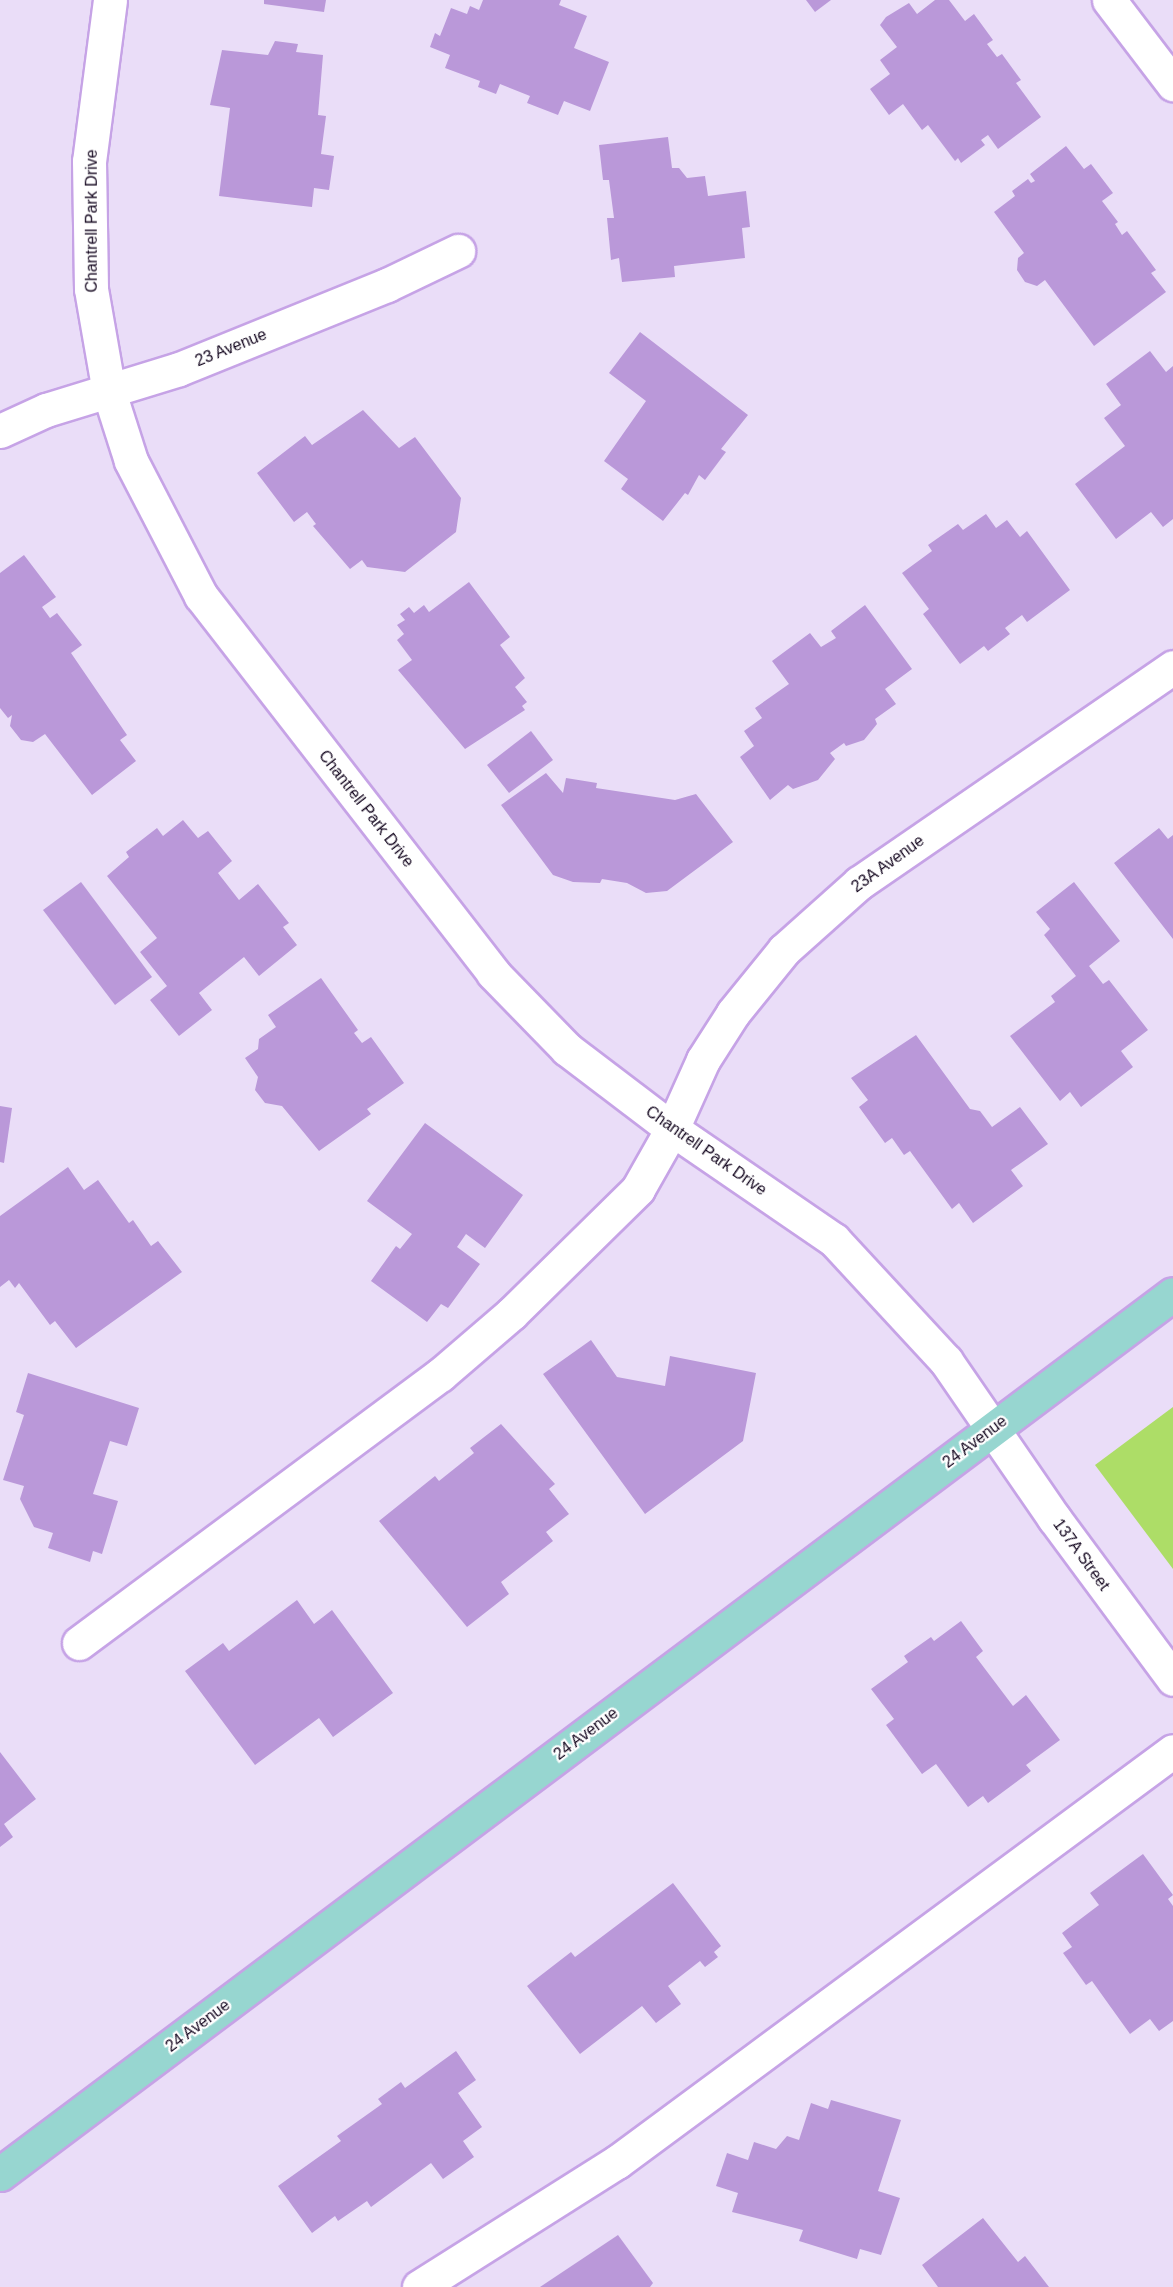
<!DOCTYPE html>
<html>
<head>
<meta charset="utf-8">
<style>
  body { margin:0 }
  #map { position:relative; width:1173px; height:2287px; overflow:hidden; background:#eaddf8; font-family:Arial,sans-serif }
  div>[style] { position:absolute }
  .green>* { inset:0; background:#addd67 }
  .building>* { inset:0; background:#ba98d9 }
  .roads { filter:drop-shadow(2px 0 #c6a3e6) drop-shadow(-2px 0 #c6a3e6) drop-shadow(0 2px #c6a3e6) drop-shadow(0 -2px #c6a3e6) }
  .minor>* { height:33px; margin:-16.5px; padding:0 16.5px; transform-origin:16.5px; border-radius:16.5px; background:#fff }
  .major>* { height:33px; margin:-16.5px; padding:0 16.5px; transform-origin:16.5px; border-radius:16.5px; background:#97d6d0 }
  span { translate:-50% -50%; white-space:nowrap; text-align:center; line-height:1.15; -webkit-text-stroke:4.5px #fff; paint-order:stroke }
  .street-label { font-size:16px; color:#14071f }
</style>
</head>
<body>
<div id="map">
  <div class="green">
    <i style="clip-path:polygon(1173px 1407px,1173px 1569px,1095px 1465px)"></i>
  </div>
  <div class="building">
    <i style="clip-path:polygon(264px 0,326px 0,324px 12px,264px 4px)"></i>
    <i style="clip-path:polygon(483px 0,561px 0,559px 5px,587px 16px,574px 48px,609px 62px,590px 111px,564px 101px,558px 115px,527px 103px,530px 96px,500px 84px,496px 94px,478px 87px,480px 81px,445px 68px,450px 55px,430px 47px,435px 33px,440px 36px,451px 8px,467px 14px,470px 6px,479px 10px)"></i>
    <i style="clip-path:polygon(806px 0,831px 0,815px 12px)"></i>
    <i style="clip-path:polygon(935px 0,949px 0,965px 21px,974px 14px,993px 40px,987px 44px,997px 57px,1002px 54px,1021px 80px,1016px 83px,1041px 117px,998px 149px,988px 135px,981px 140px,985px 145px,961px 163px,958px 158px,955px 161px,928px 125px,922px 130px,903px 104px,889px 115px,870px 89px,890px 74px,880px 60px,897px 47px,880px 25px,886px 17px,909px 3px,917px 14px)"></i>
    <i style="clip-path:polygon(275px 41px,298px 44px,296px 52px,323px 55px,318px 115px,326px 116px,321px 154px,334px 156px,329px 190px,314px 188px,312px 207px,219px 196px,230px 108px,210px 105px,222px 50px,268px 55px)"></i>
    <i style="clip-path:polygon(668px 137px,672px 168px,679px 168px,687px 178px,705px 176px,708px 196px,746px 191px,750px 227px,742px 228px,745px 258px,674px 266px,675px 277px,622px 282px,619px 258px,611px 260px,607px 218px,614px 218px,609px 180px,603px 180px,599px 145px)"></i>
    <i style="clip-path:polygon(1066px 146px,1084px 169px,1091px 164px,1113px 193px,1102px 201px,1118px 222px,1115px 224px,1122px 235px,1127px 231px,1156px 270px,1151px 273px,1166px 292px,1094px 346px,1045px 280px,1037px 286px,1025px 282px,1017px 270px,1018px 258px,1024px 253px,994px 212px,1015px 196px,1012px 191px,1028px 179px,1031px 183px,1035px 181px,1030px 174px)"></i>
    <i style="clip-path:polygon(640px 332px,748px 415px,721px 449px,726px 452px,705px 480px,699px 475px,688px 495px,685px 493px,663px 521px,621px 489px,628px 479px,604px 461px,646px 401px,609px 373px)"></i>
    <i style="clip-path:polygon(1150px 351px,1166px 372px,1173px 366px,1173px 519px,1163px 527px,1151px 512px,1116px 539px,1075px 484px,1125px 446px,1104px 418px,1121px 405px,1106px 384px)"></i>
    <i style="clip-path:polygon(363px 410px,399px 448px,415px 437px,461px 498px,456px 532px,405px 572px,367px 567px,362px 560px,350px 569px,313px 526px,316px 524px,307px 512px,294px 522px,257px 473px,305px 436px,312px 445px)"></i>
    <i style="clip-path:polygon(986px 514px,996px 528px,1007px 520px,1020px 537px,1027px 531px,1070px 590px,1027px 622px,1022px 615px,1005px 628px,1010px 634px,988px 651px,984px 646px,960px 664px,923px 614px,929px 609px,902px 573px,932px 551px,928px 545px,958px 524px,963px 530px)"></i>
    <i style="clip-path:polygon(24px 555px,56px 597px,42px 607px,50px 618px,57px 613px,82px 645px,71px 653px,127px 735px,120px 740px,136px 761px,92px 795px,45px 734px,33px 742px,21px 740px,10px 726px,12px 715px,8px 718px,0 708px,0 573px)"></i>
    <i style="clip-path:polygon(469px 582px,510px 637px,500px 645px,525px 678px,515px 687px,527px 702px,522px 706px,525px 710px,465px 749px,398px 670px,412px 660px,397px 640px,404px 634px,397px 625px,405px 620px,400px 614px,409px 607px,414px 613px,424px 605px,429px 612px)"></i>
    <i style="clip-path:polygon(865px 605px,912px 669px,885px 689px,896px 704px,875px 719px,877px 724px,864px 740px,846px 746px,844px 743px,830px 753px,835px 759px,818px 780px,793px 789px,788px 785px,770px 800px,740px 757px,754px 746px,744px 731px,762px 718px,755px 708px,789px 684px,772px 661px,810px 633px,821px 647px,836px 638px,831px 631px)"></i>
    <i style="clip-path:polygon(531px 731px,553px 760px,509px 793px,487px 765px)"></i>
    <i style="clip-path:polygon(546px 773px,563px 793px,566px 778px,597px 783px,596px 788px,675px 800px,696px 794px,733px 842px,667px 891px,646px 893px,627px 883px,602px 879px,600px 883px,573px 882px,553px 875px,501px 805px)"></i>
    <i style="clip-path:polygon(183px 820px,198px 838px,208px 831px,232px 861px,218px 873px,239px 900px,258px 884px,289px 923px,283px 927px,297px 945px,259px 976px,244px 957px,199px 993px,212px 1010px,179px 1036px,150px 1000px,167px 986px,140px 952px,157px 938px,107px 876px,129px 857px,126px 852px,157px 828px,163px 836px)"></i>
    <i style="clip-path:polygon(1159px 828px,1168px 839px,1173px 835px,1173px 939px,1114px 863px)"></i>
    <i style="clip-path:polygon(81px 882px,152px 977px,115px 1005px,43px 910px)"></i>
    <i style="clip-path:polygon(1074px 882px,1120px 941px,1089px 966px,1103px 984px,1109px 980px,1148px 1030px,1121px 1051px,1133px 1067px,1081px 1107px,1070px 1092px,1060px 1101px,1010px 1036px,1055px 1002px,1051px 996px,1076px 976px,1044px 935px,1050px 929px,1036px 912px)"></i>
    <i style="clip-path:polygon(321px 978px,358px 1030px,354px 1033px,362px 1043px,371px 1037px,404px 1083px,367px 1109px,371px 1114px,319px 1151px,282px 1106px,265px 1103px,255px 1090px,258px 1077px,245px 1058px,258px 1049px,259px 1039px,276px 1027px,268px 1015px)"></i>
    <i style="clip-path:polygon(916px 1035px,970px 1109px,980px 1111px,992px 1127px,1020px 1107px,1048px 1144px,1011px 1170px,1023px 1186px,973px 1223px,959px 1203px,952px 1209px,910px 1151px,904px 1155px,892px 1138px,885px 1143px,859px 1107px,868px 1100px,851px 1078px)"></i>
    <i style="clip-path:polygon(0 1106px,12px 1108px,4px 1163px,0 1162px)"></i>
    <i style="clip-path:polygon(425px 1123px,523px 1195px,485px 1248px,466px 1234px,457px 1247px,480px 1264px,448px 1308px,441px 1304px,427px 1322px,371px 1281px,396px 1246px,400px 1249px,412px 1234px,367px 1201px)"></i>
    <i style="clip-path:polygon(68px 1167px,84px 1190px,98px 1180px,129px 1223px,133px 1220px,151px 1246px,158px 1241px,182px 1272px,76px 1348px,55px 1321px,50px 1325px,19px 1283px,15px 1288px,9px 1280px,0 1287px,0 1216px)"></i>
    <i style="clip-path:polygon(591px 1340px,617px 1377px,665px 1386px,670px 1356px,756px 1373px,743px 1441px,645px 1514px,543px 1374px)"></i>
    <i style="clip-path:polygon(28px 1373px,139px 1408px,127px 1446px,110px 1441px,93px 1494px,118px 1501px,102px 1554px,93px 1551px,90px 1562px,48px 1548px,53px 1533px,34px 1527px,20px 1499px,24px 1486px,3px 1480px,24px 1415px,16px 1412px)"></i>
    <i style="clip-path:polygon(501px 1424px,555px 1484px,549px 1489px,569px 1514px,546px 1532px,553px 1541px,501px 1582px,509px 1594px,467px 1627px,379px 1521px,435px 1476px,439px 1481px,474px 1453px,470px 1448px)"></i>
    <i style="clip-path:polygon(297px 1600px,314px 1624px,332px 1610px,393px 1693px,333px 1737px,319px 1718px,255px 1765px,185px 1671px,223px 1643px,229px 1651px)"></i>
    <i style="clip-path:polygon(961px 1621px,983px 1651px,976px 1657px,1013px 1706px,1026px 1695px,1060px 1740px,1026px 1765px,1031px 1771px,988px 1803px,983px 1796px,968px 1807px,936px 1764px,922px 1774px,886px 1725px,894px 1719px,871px 1689px,908px 1662px,904px 1656px,931px 1637px,934px 1641px)"></i>
    <i style="clip-path:polygon(0 1752px,36px 1799px,4px 1824px,13px 1837px,0 1847px)"></i>
    <i style="clip-path:polygon(1143px 1854px,1173px 1895px,1168px 1899px,1173px 1906px,1173px 2021px,1159px 2031px,1150px 2019px,1130px 2034px,1092px 1981px,1086px 1985px,1063px 1953px,1072px 1947px,1062px 1933px,1099px 1905px,1090px 1893px)"></i>
    <i style="clip-path:polygon(673px 1883px,721px 1946px,714px 1952px,718px 1957px,705px 1967px,700px 1961px,668px 1986px,681px 2004px,656px 2023px,642px 2006px,580px 2054px,527px 1986px,571px 1952px,575px 1957px)"></i>
    <i style="clip-path:polygon(456px 2051px,476px 2080px,458px 2093px,482px 2127px,463px 2141px,474px 2157px,443px 2179px,431px 2163px,371px 2207px,367px 2201px,338px 2221px,335px 2216px,312px 2233px,278px 2186px,341px 2141px,337px 2136px,382px 2104px,378px 2099px,401px 2082px,405px 2088px)"></i>
    <i style="clip-path:polygon(831px 2100px,901px 2120px,878px 2191px,900px 2198px,881px 2255px,860px 2249px,857px 2259px,799px 2241px,803px 2230px,732px 2212px,738px 2193px,716px 2186px,727px 2153px,748px 2160px,754px 2142px,776px 2149px,787px 2136px,799px 2140px,811px 2103px,828px 2109px)"></i>
    <i style="clip-path:polygon(983px 2218px,1018px 2262px,1025px 2256px,1049px 2287px,938px 2287px,922px 2265px)"></i>
    <i style="clip-path:polygon(618px 2235px,653px 2283px,650px 2287px,540px 2287px)"></i>
  </div>
  <div class="roads">
    <div class="minor">
      <i style="left:110px;top:0;width:162px;rotate:97.4deg"></i>
      <i style="left:89px;top:161px;width:128px;rotate:89.1deg"></i>
      <i style="left:91px;top:289px;width:105px;rotate:80.1deg"></i>
      <i style="left:109px;top:392px;width:72px;rotate:72.3deg"></i>
      <i style="left:131px;top:461px;width:152px;rotate:62.6deg"></i>
      <i style="left:201px;top:596px;width:477px;rotate:52.2deg"></i>
      <i style="left:493px;top:973px;width:106px;rotate:45.8deg"></i>
      <i style="left:567px;top:1049px;width:132px;rotate:37.3deg"></i>
      <i style="left:672px;top:1129px;width:196px;rotate:34.4deg"></i>
      <i style="left:834px;top:1240px;width:165px;rotate:47.2deg"></i>
      <i style="left:946px;top:1361px;width:191px;rotate:55.5deg"></i>
      <i style="left:1054px;top:1518px;width:200px;rotate:53.5deg"></i>
      <i style="left:1109px;top:0;width:106px;rotate:52.7deg"></i>
      <i style="left:0;top:431px;width:51px;rotate:-24.5deg"></i>
      <i style="left:46px;top:410px;width:139px;rotate:-17.1deg"></i>
      <i style="left:179px;top:369px;width:224px;rotate:-22deg"></i>
      <i style="left:387px;top:285px;width:79px;rotate:-25.6deg"></i>
      <i style="left:79px;top:1643px;width:450px;rotate:-36.6deg"></i>
      <i style="left:440px;top:1375px;width:94px;rotate:-40.7deg"></i>
      <i style="left:511px;top:1314px;width:178px;rotate:-44.5deg"></i>
      <i style="left:638px;top:1189px;width:69px;rotate:-60.5deg"></i>
      <i style="left:672px;top:1129px;width:76px;rotate:-65.8deg"></i>
      <i style="left:703px;top:1060px;width:56px;rotate:-57.4deg"></i>
      <i style="left:733px;top:1013px;width:81px;rotate:-51deg"></i>
      <i style="left:784px;top:950px;width:101px;rotate:-41.8deg"></i>
      <i style="left:859px;top:883px;width:381px;rotate:-34.5deg"></i>
      <i style="left:419px;top:2287px;width:234px;rotate:-32.3deg"></i>
      <i style="left:617px;top:2162px;width:691px;rotate:-36.47deg"></i>
    </div>
    <div class="major">
      <i style="left:0;top:2174px;width:1466px;rotate:-36.88deg"></i>
    </div>
  </div>
  <div class="street-label">
    <span style="left:92px;top:221px;rotate:-90deg">Chantrell Park Drive</span>
    <span style="left:231px;top:348px;rotate:-22deg">23 Avenue</span>
    <span style="left:366px;top:809px;rotate:52deg">Chantrell Park Drive</span>
    <span style="left:888px;top:864px;rotate:-36deg">23A Avenue</span>
    <span style="left:706px;top:1151px;rotate:35deg">Chantrell Park Drive</span>
    <span style="left:975px;top:1442px;rotate:-37deg">24 Avenue</span>
    <span style="left:1081px;top:1555px;rotate:54deg">137A Street</span>
    <span style="left:586px;top:1734px;rotate:-37deg">24 Avenue</span>
    <span style="left:198px;top:2026px;rotate:-37deg">24 Avenue</span>
  </div>
</div>
</body>
</html>
